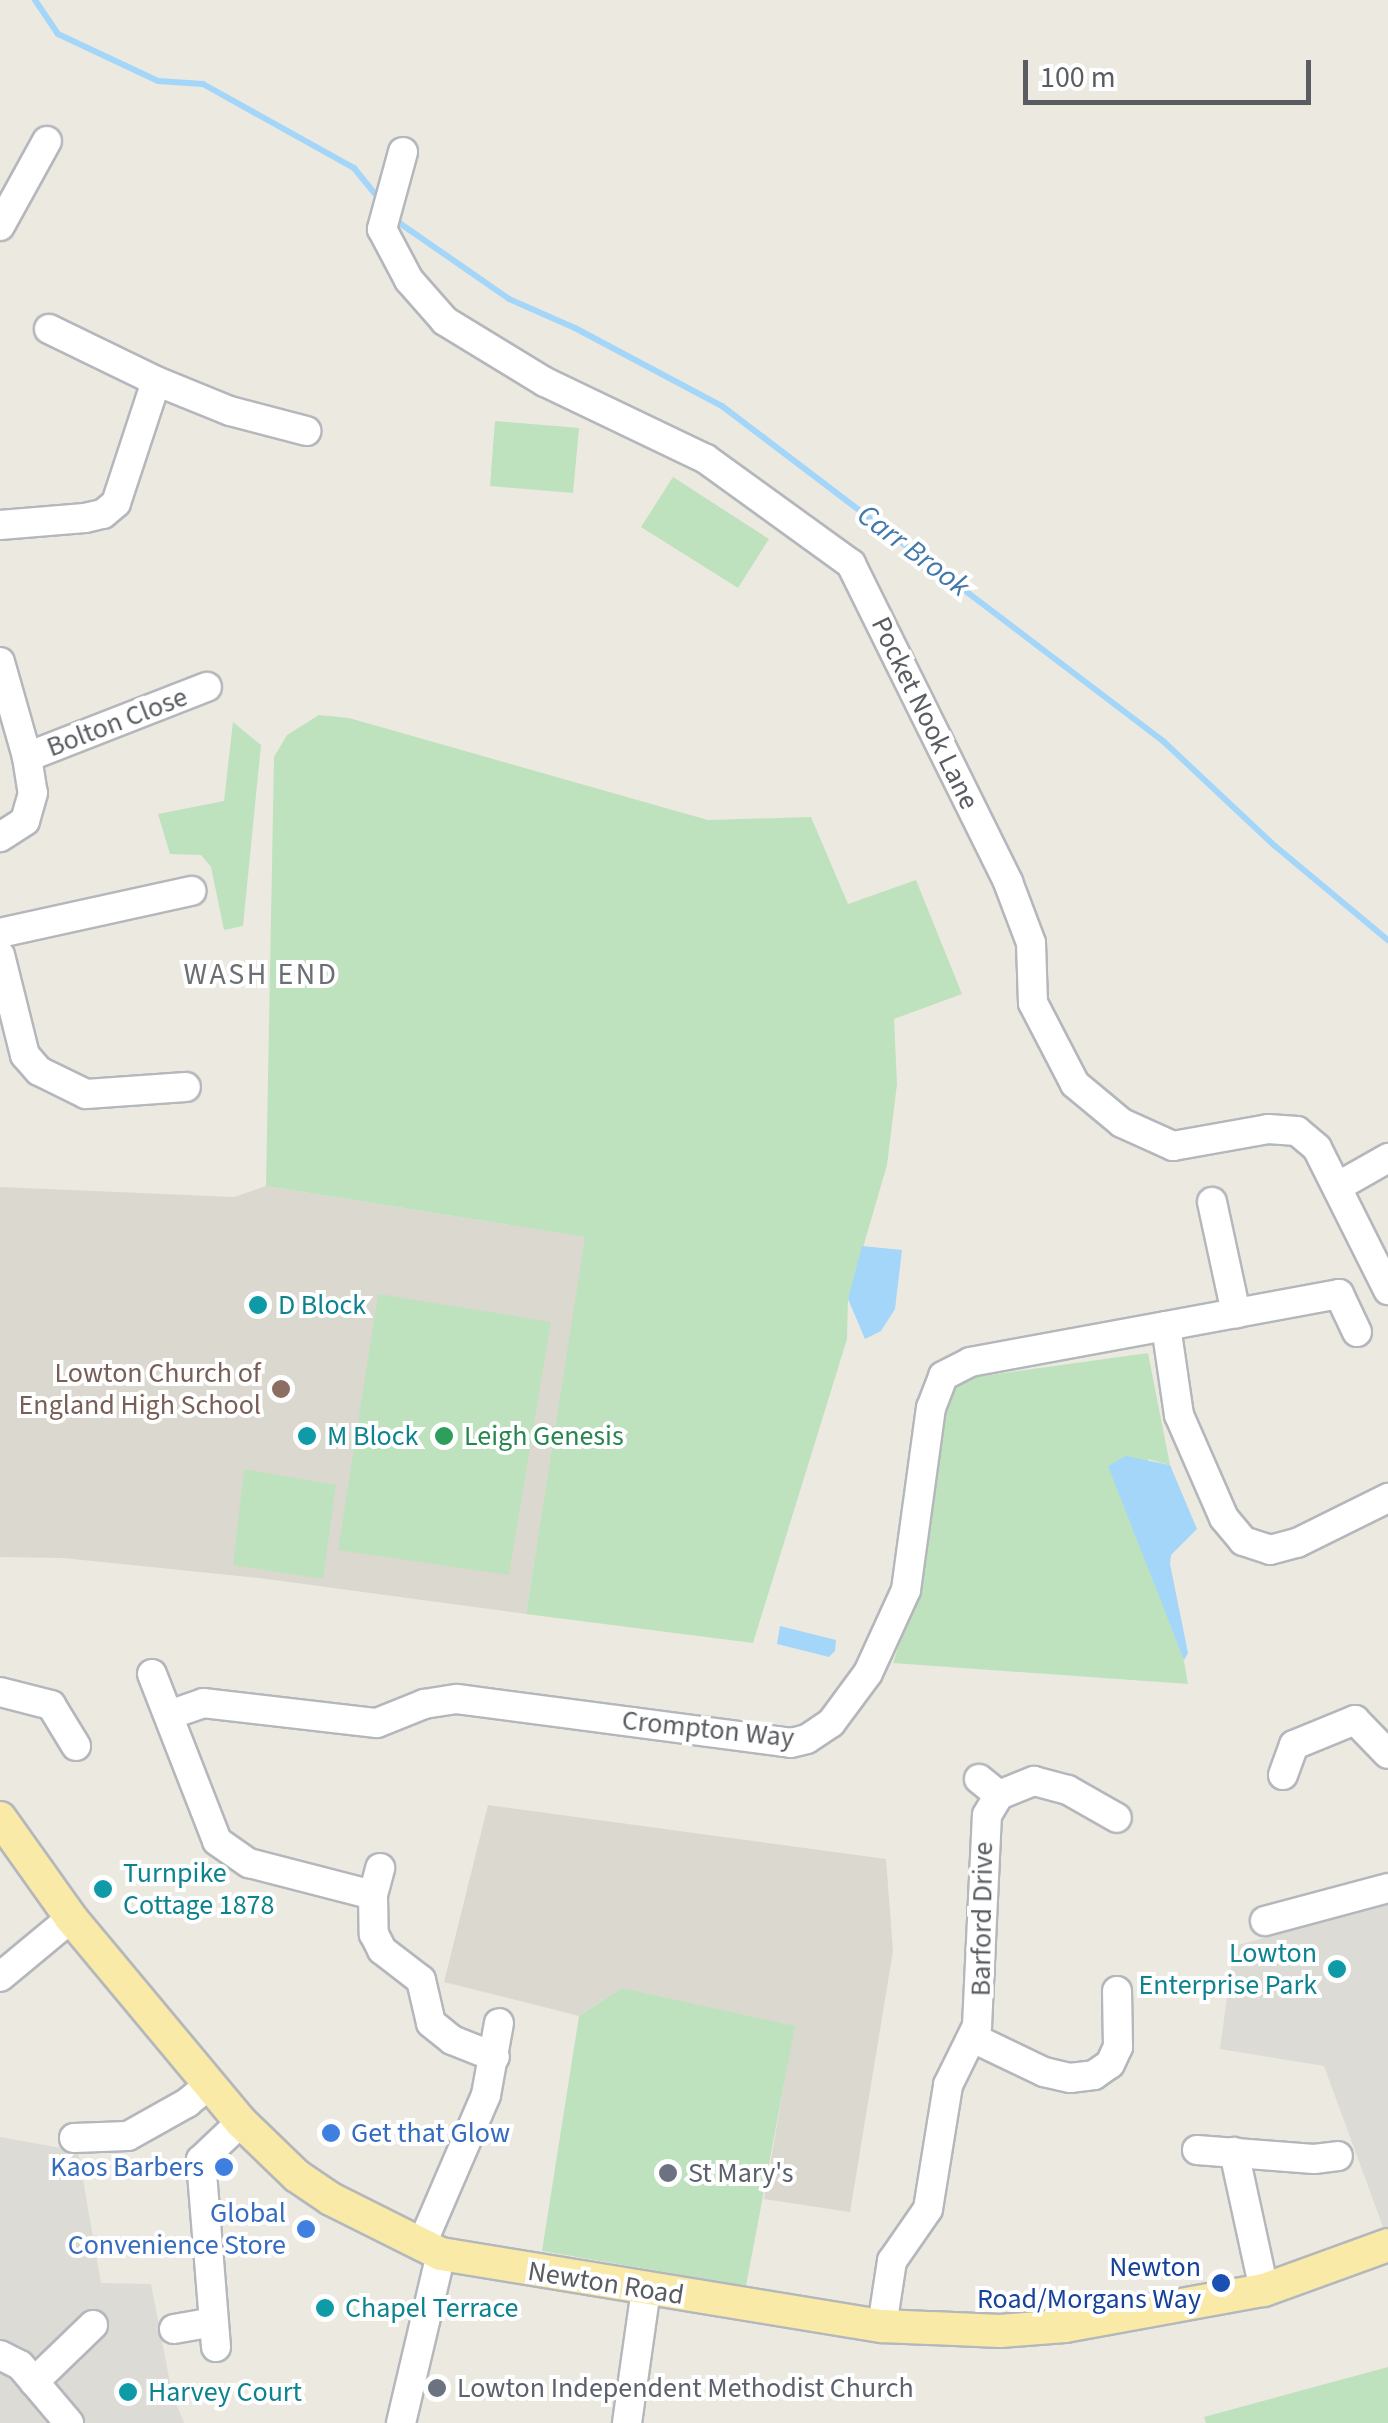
<!DOCTYPE html>
<html>
<head>
<meta charset="utf-8">
<style>
  body { margin:0 }
  #map { position:relative; width:1388px; height:2423px; overflow:hidden; background:#ece9e1; font-family:"Source Sans 3",sans-serif }
  div>[style] { position:absolute }
  .industrial>* { inset:0; background:#dddbd5 }
  .education>* { inset:0; background:#dbd8cf }
  .green>* { inset:0; background:#bfe2be }
  .water>* { inset:0; background:#a3d6f9 }
  .stream>* { height:6px; margin:-3px; padding:0 3px; transform-origin:3px; border-radius:3px; background:#a3d6f9 }
  .roads { filter:drop-shadow(2px 0 #b4b7bb) drop-shadow(-2px 0 #b4b7bb) drop-shadow(0 2px #b4b7bb) drop-shadow(0 -2px #b4b7bb) }
  .minor>* { height:28px; margin:-14px; padding:0 14px; transform-origin:14px; border-radius:14px; background:#fff }
  .major>* { height:32px; margin:-16px; padding:0 16px; transform-origin:16px; border-radius:16px; background:#faeaa8 }
  .dots>* { width:28px; height:28px; translate:-50% -50%; box-sizing:border-box; border:5px solid #fff; border-radius:50% }
  span { translate:-50% -50%; white-space:nowrap; text-align:center; line-height:1.15; -webkit-text-stroke:8px #fff; paint-order:stroke }
  .street-label { font-size:28px; color:#595d61 }
  .culture-label { font-size:28px; color:#0d838f }
  .left { translate:0 -50%; text-align:left }
  .right { translate:-100% -50%; text-align:right }
  .education-label { font-size:28px; color:#785e54 }
  .leisure-label { font-size:28px; color:#27864d }
  .shop-label { font-size:28px; color:#366cbe }
  .worship-label { font-size:28px; color:#5b616d }
  .transit-label { font-size:28px; color:#164399 }
  .water-label { font-size:30px; color:#4278aa; font-style:italic }
  .neighbourhood-label { font-size:30px; color:#6a6f73; letter-spacing:2.5px }
  .scale { position:absolute; left:1023px; top:60px; width:288px; height:45px; box-sizing:border-box; border:5px solid #595d61; border-top:0; padding-left:12px; font-size:30px; line-height:35px; white-space:nowrap; color:#595d61; -webkit-text-stroke:8px #fff; paint-order:stroke }
</style>
</head>
<body>
<div id="map">
  <div class="industrial">
    <i style="clip-path:polygon(1388px 1904px,1388px 2226px,1383px 2227px,1324px 2066px,1220px 2049px,1234px 1946px)"></i>
    <i style="clip-path:polygon(0 2137px,78px 2151px,101px 2283px,151px 2284px,172px 2393px,184px 2423px,0 2423px)"></i>
  </div>
  <div class="education">
    <i style="clip-path:polygon(266px 1186px,586px 1237px,526px 1614px,259px 1578px,63px 1558px,0 1557px,0 1187px,234px 1197px)"></i>
    <i style="clip-path:polygon(488px 1805px,886px 1859px,893px 1951px,850px 2212px,764px 2199px,794px 2027px,622px 1988px,579px 2016px,444px 1982px)"></i>
  </div>
  <div class="green">
    <i style="clip-path:polygon(495px 421px,579px 428px,573px 493px,490px 486px)"></i>
    <i style="clip-path:polygon(673px 477px,769px 539px,738px 588px,641px 527px)"></i>
    <i style="clip-path:polygon(319px 715px,349px 718px,708px 820px,811px 817px,848px 904px,916px 880px,962px 994px,894px 1019px,897px 1084px,887px 1165px,848px 1299px,847px 1339px,753px 1643px,526px 1614px,585px 1237px,266px 1186px,274px 757px,287px 735px)"></i>
    <i style="clip-path:polygon(233px 722px,261px 745px,243px 926px,224px 930px,211px 867px,201px 855px,170px 854px,158px 814px,224px 801px)"></i>
    <i style="clip-path:polygon(378px 1294px,551px 1322px,509px 1575px,338px 1550px)"></i>
    <i style="clip-path:polygon(1148px 1353px,1170px 1465px,1148px 1459px,1188px 1684px,893px 1663px,921px 1577px,941px 1401px,968px 1378px)"></i>
    <i style="clip-path:polygon(244px 1469px,336px 1485px,323px 1579px,233px 1565px)"></i>
    <i style="clip-path:polygon(622px 1988px,795px 2026px,746px 2286px,542px 2251px,579px 2016px)"></i>
    <i style="clip-path:polygon(1388px 2367px,1388px 2423px,1206px 2423px,1204px 2417px)"></i>
  </div>
  <div class="water">
    <i style="clip-path:polygon(862px 1246px,902px 1250px,895px 1309px,881px 1331px,865px 1339px,848px 1299px)"></i>
    <i style="clip-path:polygon(1126px 1456px,1170px 1465px,1197px 1529px,1171px 1555px,1170px 1564px,1188px 1653px,1184px 1660px,1108px 1466px)"></i>
    <i style="clip-path:polygon(780px 1626px,836px 1640px,835px 1651px,829px 1657px,777px 1644px)"></i>
  </div>
  <div class="stream">
    <i style="left:35px;top:0;width:41px;rotate:55.9deg"></i>
    <i style="left:58px;top:34px;width:110px;rotate:25.2deg"></i>
    <i style="left:158px;top:81px;width:45px;rotate:3.8deg"></i>
    <i style="left:203px;top:84px;width:173px;rotate:29.1deg"></i>
    <i style="left:354px;top:168px;width:33px;rotate:51deg"></i>
    <i style="left:398px;top:222px;width:135px;rotate:34.7deg"></i>
    <i style="left:509px;top:299px;width:72px;rotate:23.7deg"></i>
    <i style="left:575px;top:328px;width:166px;rotate:28deg"></i>
    <i style="left:722px;top:406px;width:554px;rotate:37.22deg"></i>
    <i style="left:1163px;top:741px;width:154px;rotate:43.2deg"></i>
    <i style="left:1275px;top:846px;width:147px;rotate:39.8deg"></i>
  </div>
  <div class="roads">
    <div class="minor">
      <i style="left:403px;top:152px;width:80px;rotate:105.3deg"></i>
      <i style="left:382px;top:229px;width:58px;rotate:62.1deg"></i>
      <i style="left:409px;top:280px;width:55px;rotate:48.7deg"></i>
      <i style="left:445px;top:321px;width:117px;rotate:31.4deg"></i>
      <i style="left:545px;top:382px;width:178px;rotate:25.6deg"></i>
      <i style="left:706px;top:459px;width:179px;rotate:35.9deg"></i>
      <i style="left:851px;top:564px;width:355px;rotate:63.7deg"></i>
      <i style="left:1008px;top:882px;width:65px;rotate:69.3deg"></i>
      <i style="left:1031px;top:943px;width:60px;rotate:88.1deg"></i>
      <i style="left:1033px;top:1003px;width:91px;rotate:62.6deg"></i>
      <i style="left:1075px;top:1084px;width:61px;rotate:39.7deg"></i>
      <i style="left:1122px;top:1123px;width:56px;rotate:24.3deg"></i>
      <i style="left:1173px;top:1146px;width:97px;rotate:-10.1deg"></i>
      <i style="left:1268px;top:1129px;width:29px;rotate:4deg"></i>
      <i style="left:1297px;top:1131px;width:26px;rotate:40deg"></i>
      <i style="left:1317px;top:1148px;width:159px;rotate:63.4deg"></i>
      <i style="left:0;top:226px;width:97px;rotate:-61.1deg"></i>
      <i style="left:49px;top:329px;width:119px;rotate:25.9deg"></i>
      <i style="left:0;top:525px;width:85px;rotate:-4.7deg"></i>
      <i style="left:85px;top:518px;width:18px;rotate:-13deg"></i>
      <i style="left:103px;top:514px;width:17px;rotate:-40deg"></i>
      <i style="left:116px;top:503px;width:128px;rotate:-71.8deg"></i>
      <i style="left:156px;top:381px;width:80px;rotate:22.1deg"></i>
      <i style="left:230px;top:411px;width:79px;rotate:14.7deg"></i>
      <i style="left:0;top:662px;width:99px;rotate:74.1deg"></i>
      <i style="left:27px;top:757px;width:36px;rotate:81deg"></i>
      <i style="left:33px;top:793px;width:29px;rotate:106deg"></i>
      <i style="left:25px;top:821px;width:30px;rotate:147deg"></i>
      <i style="left:27px;top:757px;width:193px;rotate:-21.3deg"></i>
      <i style="left:0;top:933px;width:196px;rotate:-12.4deg"></i>
      <i style="left:0;top:955px;width:103px;rotate:76deg"></i>
      <i style="left:25px;top:1055px;width:21px;rotate:49deg"></i>
      <i style="left:39px;top:1071px;width:52px;rotate:26.1deg"></i>
      <i style="left:86px;top:1094px;width:100px;rotate:-4deg"></i>
      <i style="left:1337px;top:1187px;width:59px;rotate:-29.6deg"></i>
      <i style="left:1212px;top:1202px;width:114px;rotate:77.8deg"></i>
      <i style="left:1166px;top:1326px;width:176px;rotate:-10.5deg"></i>
      <i style="left:1339px;top:1294px;width:42px;rotate:64.7deg"></i>
      <i style="left:152px;top:1674px;width:179px;rotate:68.7deg"></i>
      <i style="left:217px;top:1841px;width:39px;rotate:35deg"></i>
      <i style="left:249px;top:1863px;width:128px;rotate:14.5deg"></i>
      <i style="left:373px;top:1895px;width:39px;rotate:89deg"></i>
      <i style="left:374px;top:1934px;width:18px;rotate:63deg"></i>
      <i style="left:382px;top:1950px;width:49px;rotate:37.6deg"></i>
      <i style="left:421px;top:1980px;width:44px;rotate:76.9deg"></i>
      <i style="left:431px;top:2023px;width:27px;rotate:39deg"></i>
      <i style="left:452px;top:2040px;width:46px;rotate:21.6deg"></i>
      <i style="left:0;top:1692px;width:53px;rotate:14.3deg"></i>
      <i style="left:51px;top:1705px;width:48px;rotate:58.6deg"></i>
      <i style="left:169px;top:1715px;width:36px;rotate:-19deg"></i>
      <i style="left:203px;top:1703px;width:175px;rotate:6.6deg"></i>
      <i style="left:377px;top:1723px;width:51px;rotate:-22deg"></i>
      <i style="left:424px;top:1704px;width:33px;rotate:-9deg"></i>
      <i style="left:457px;top:1699px;width:337px;rotate:7.5deg"></i>
      <i style="left:791px;top:1743px;width:16px;rotate:-14deg"></i>
      <i style="left:807px;top:1739px;width:29px;rotate:-34deg"></i>
      <i style="left:831px;top:1723px;width:62px;rotate:-53.5deg"></i>
      <i style="left:868px;top:1673px;width:91px;rotate:-65.4deg"></i>
      <i style="left:906px;top:1590px;width:184px;rotate:-82.2deg"></i>
      <i style="left:931px;top:1408px;width:34px;rotate:-69deg"></i>
      <i style="left:943px;top:1376px;width:30px;rotate:-27deg"></i>
      <i style="left:970px;top:1362px;width:199px;rotate:-10.4deg"></i>
      <i style="left:1166px;top:1326px;width:90px;rotate:81.7deg"></i>
      <i style="left:1179px;top:1415px;width:112px;rotate:66.4deg"></i>
      <i style="left:1224px;top:1518px;width:30px;rotate:50deg"></i>
      <i style="left:1243px;top:1541px;width:28px;rotate:18deg"></i>
      <i style="left:1270px;top:1550px;width:28px;rotate:-15deg"></i>
      <i style="left:1297px;top:1543px;width:102px;rotate:-26.3deg"></i>
      <i style="left:1283px;top:1775px;width:32px;rotate:-70deg"></i>
      <i style="left:1294px;top:1745px;width:66px;rotate:-22.3deg"></i>
      <i style="left:1355px;top:1720px;width:47px;rotate:45.9deg"></i>
      <i style="left:979px;top:1779px;width:26px;rotate:39deg"></i>
      <i style="left:373px;top:1895px;width:28px;rotate:-75deg"></i>
      <i style="left:1265px;top:1921px;width:127px;rotate:-15deg"></i>
      <i style="left:0;top:1977px;width:92px;rotate:-39.7deg"></i>
      <i style="left:973px;top:2038px;width:79px;rotate:25.6deg"></i>
      <i style="left:1044px;top:2072px;width:27px;rotate:13deg"></i>
      <i style="left:1070px;top:2078px;width:24px;rotate:-7deg"></i>
      <i style="left:1094px;top:2075px;width:19px;rotate:-35deg"></i>
      <i style="left:1110px;top:2064px;width:19px;rotate:-65deg"></i>
      <i style="left:1118px;top:2047px;width:56px;rotate:-91deg"></i>
      <i style="left:74px;top:2138px;width:54px;rotate:-2.1deg"></i>
      <i style="left:128px;top:2136px;width:68px;rotate:-29.2deg"></i>
      <i style="left:187px;top:2103px;width:30px;rotate:-40deg"></i>
      <i style="left:1197px;top:2150px;width:117px;rotate:4.4deg"></i>
      <i style="left:1314px;top:2159px;width:24px;rotate:-7deg"></i>
      <i style="left:1234px;top:2152px;width:141px;rotate:77.7deg"></i>
      <i style="left:421px;top:2246px;width:164px;rotate:-66.7deg"></i>
      <i style="left:486px;top:2095px;width:73px;rotate:-79.8deg"></i>
      <i style="left:882px;top:2326px;width:66px;rotate:-81.3deg"></i>
      <i style="left:892px;top:2261px;width:63px;rotate:-55.3deg"></i>
      <i style="left:928px;top:2209px;width:126px;rotate:-80.8deg"></i>
      <i style="left:948px;top:2085px;width:66px;rotate:-63.8deg"></i>
      <i style="left:977px;top:2026px;width:211px;rotate:-87.3deg"></i>
      <i style="left:987px;top:1815px;width:23px;rotate:-59deg"></i>
      <i style="left:999px;top:1795px;width:38px;rotate:-22deg"></i>
      <i style="left:1034px;top:1781px;width:35px;rotate:15deg"></i>
      <i style="left:1068px;top:1790px;width:56px;rotate:29.7deg"></i>
      <i style="left:174px;top:2329px;width:39px;rotate:-10deg"></i>
      <i style="left:216px;top:2347px;width:188px;rotate:-94.6deg"></i>
      <i style="left:201px;top:2160px;width:55px;rotate:-43.5deg"></i>
      <i style="left:0;top:2355px;width:22px;rotate:27deg"></i>
      <i style="left:20px;top:2365px;width:76px;rotate:49.8deg"></i>
      <i style="left:34px;top:2382px;width:82px;rotate:-44deg"></i>
      <i style="left:401px;top:2423px;width:174px;rotate:-76.7deg"></i>
      <i style="left:627px;top:2423px;width:134px;rotate:-81.9deg"></i>
    </div>
    <div class="major">
      <i style="left:0;top:1818px;width:123px;rotate:54.6deg"></i>
      <i style="left:71px;top:1918px;width:266px;rotate:50.2deg"></i>
      <i style="left:241px;top:2122px;width:78px;rotate:44deg"></i>
      <i style="left:297px;top:2176px;width:41px;rotate:34.1deg"></i>
      <i style="left:331px;top:2199px;width:123px;rotate:26.6deg"></i>
      <i style="left:441px;top:2254px;width:447px;rotate:9.3deg"></i>
      <i style="left:882px;top:2326px;width:118px;rotate:2.4deg"></i>
      <i style="left:1000px;top:2331px;width:65px;rotate:-4.4deg"></i>
      <i style="left:1065px;top:2326px;width:202px;rotate:-10.3deg"></i>
      <i style="left:1264px;top:2290px;width:132px;rotate:-19.9deg"></i>
    </div>
  </div>
  <div class="dots">
    <i style="left:258px;top:1305px;background:#0f9aa8"></i>
    <i style="left:281px;top:1389px;background:#8d6e63"></i>
    <i style="left:307px;top:1436px;background:#0f9aa8"></i>
    <i style="left:444px;top:1436px;background:#2e9e5b"></i>
    <i style="left:103px;top:1889px;background:#0f9aa8"></i>
    <i style="left:1337px;top:1969px;background:#0f9aa8"></i>
    <i style="left:331px;top:2133px;background:#3f7fe0"></i>
    <i style="left:224px;top:2167px;background:#3f7fe0"></i>
    <i style="left:668px;top:2173px;background:#6b7280"></i>
    <i style="left:306px;top:2229px;background:#3f7fe0"></i>
    <i style="left:1221px;top:2283px;background:#1a4fb4"></i>
    <i style="left:325px;top:2308px;background:#0f9aa8"></i>
    <i style="left:437px;top:2388px;background:#6b7280"></i>
    <i style="left:128px;top:2392px;background:#0f9aa8"></i>
  </div>
  <div class="street-label">
    <span style="left:925px;top:713px;rotate:64deg">Pocket Nook Lane</span>
    <span style="left:117px;top:722px;rotate:-21deg">Bolton Close</span>
    <span style="left:708px;top:1729px;rotate:6deg">Crompton Way</span>
    <span style="left:982px;top:1919px;rotate:-89deg">Barford Drive</span>
    <span style="left:606px;top:2283px;rotate:9deg">Newton Road</span>
  </div>
  <div class="culture-label">
    <span class="left" style="left:278px;top:1305px">D Block</span>
    <span class="left" style="left:327px;top:1436px">M Block</span>
    <span class="left" style="left:123px;top:1889px">Turnpike<br>Cottage 1878</span>
    <span class="right" style="left:1317px;top:1969px">Lowton<br>Enterprise Park</span>
    <span class="left" style="left:345px;top:2308px">Chapel Terrace</span>
    <span class="left" style="left:148px;top:2392px">Harvey Court</span>
  </div>
  <div class="education-label">
    <span class="right" style="left:261px;top:1389px">Lowton Church of<br>England High School</span>
  </div>
  <div class="leisure-label">
    <span class="left" style="left:464px;top:1436px">Leigh Genesis</span>
  </div>
  <div class="shop-label">
    <span class="left" style="left:351px;top:2133px">Get that Glow</span>
    <span class="right" style="left:204px;top:2167px">Kaos Barbers</span>
    <span class="right" style="left:286px;top:2229px">Global<br>Convenience Store</span>
  </div>
  <div class="worship-label">
    <span class="left" style="left:688px;top:2173px">St Mary's</span>
    <span class="left" style="left:457px;top:2388px">Lowton Independent Methodist Church</span>
  </div>
  <div class="transit-label">
    <span class="right" style="left:1201px;top:2283px">Newton<br>Road/Morgans Way</span>
  </div>
  <div class="water-label">
    <span style="left:913px;top:551px;rotate:37deg">Carr Brook</span>
  </div>
  <div class="neighbourhood-label">
    <span style="left:261px;top:975px">WASH END</span>
  </div>
  <div class="scale">100 m</div>
</div>
</body>
</html>
